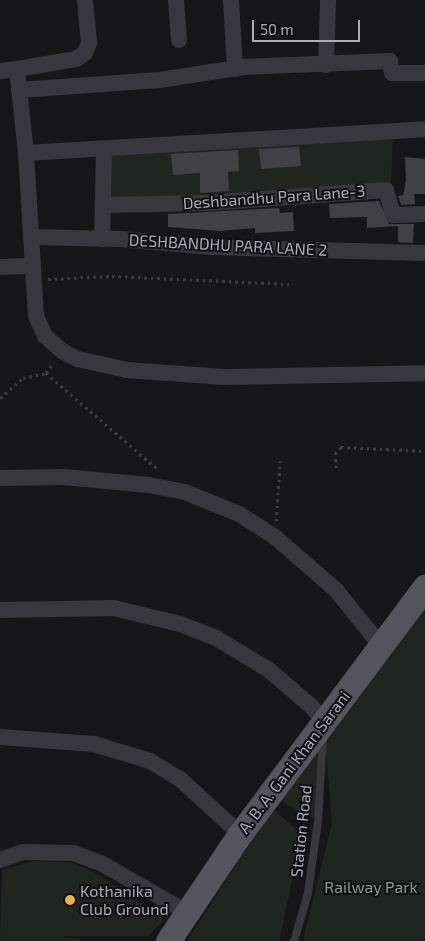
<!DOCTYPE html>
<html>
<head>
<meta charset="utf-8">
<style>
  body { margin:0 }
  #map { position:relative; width:425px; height:941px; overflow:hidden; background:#161618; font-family:"Exo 2",sans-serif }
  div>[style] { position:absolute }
  .green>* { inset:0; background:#1e261f }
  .building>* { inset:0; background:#404145 }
  .path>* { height:2.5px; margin-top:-1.25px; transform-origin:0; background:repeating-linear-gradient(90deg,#3d3f44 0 2.5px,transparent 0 6.5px) }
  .service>* { height:8px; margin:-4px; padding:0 4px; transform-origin:4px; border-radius:4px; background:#37383d }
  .minor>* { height:16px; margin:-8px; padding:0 8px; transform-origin:8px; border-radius:8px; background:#37383d }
  .primary>* { height:25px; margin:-12.5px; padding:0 12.5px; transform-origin:12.5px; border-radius:12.5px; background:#53555c }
  .dots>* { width:14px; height:14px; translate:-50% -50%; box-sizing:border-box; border:2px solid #111113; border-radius:50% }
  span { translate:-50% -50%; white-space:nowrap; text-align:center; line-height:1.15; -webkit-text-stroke:4px #111113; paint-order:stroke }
  .street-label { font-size:16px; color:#a8adb8 }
  .park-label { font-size:16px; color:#7fa381 }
  .poi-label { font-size:16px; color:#a8adb8 }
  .left { translate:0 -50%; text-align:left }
  .scale { position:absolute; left:252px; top:20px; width:108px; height:22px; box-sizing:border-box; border:2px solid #a8adb8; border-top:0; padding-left:6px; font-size:15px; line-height:18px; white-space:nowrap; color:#a8adb8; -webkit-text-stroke:4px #111113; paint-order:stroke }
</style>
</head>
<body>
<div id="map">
  <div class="green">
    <i style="clip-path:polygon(393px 129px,391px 189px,103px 205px,105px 150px)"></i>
    <i style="clip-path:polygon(425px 587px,425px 941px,303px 941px,332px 822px,324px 727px,318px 821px,269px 795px)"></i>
    <i style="clip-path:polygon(273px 808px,302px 835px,279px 941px,187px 941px)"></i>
    <i style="clip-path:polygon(33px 861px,71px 862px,96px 873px,164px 919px,148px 936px,61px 936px,81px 941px,0 941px,2px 870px)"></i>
  </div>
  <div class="building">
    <i style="clip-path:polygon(299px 147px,301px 166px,261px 169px,259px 149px)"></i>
    <i style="clip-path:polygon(238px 150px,239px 171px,228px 172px,229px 191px,200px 193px,200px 173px,173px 175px,171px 154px)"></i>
    <i style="clip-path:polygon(405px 157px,425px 159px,425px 194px,414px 194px,415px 204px,401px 205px,398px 196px,403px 195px,406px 181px)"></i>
    <i style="clip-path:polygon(379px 201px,389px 224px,414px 224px,413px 243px,398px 242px,398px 226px,367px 228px,367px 217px,330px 218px,329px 204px)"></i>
    <i style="clip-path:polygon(279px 208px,280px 213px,293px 212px,294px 231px,255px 233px,255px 228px,220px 231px,168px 227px,168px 214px)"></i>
  </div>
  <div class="path">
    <i style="left:48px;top:279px;width:64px;rotate:-2.7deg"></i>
    <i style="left:112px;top:276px;width:177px;rotate:2.6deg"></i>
    <i style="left:46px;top:373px;width:150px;rotate:40.7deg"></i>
    <i style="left:0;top:398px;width:30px;rotate:-41deg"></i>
    <i style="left:23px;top:378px;width:24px;rotate:-12deg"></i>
    <i style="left:46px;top:373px;width:12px;rotate:-55deg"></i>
    <i style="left:336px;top:468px;width:14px;rotate:-94deg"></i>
    <i style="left:335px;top:454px;width:9px;rotate:-49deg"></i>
    <i style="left:341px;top:447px;width:84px;rotate:2.7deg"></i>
    <i style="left:276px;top:521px;width:60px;rotate:-86.2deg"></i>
  </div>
  <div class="service">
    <i style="left:294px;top:941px;width:50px;rotate:-73.7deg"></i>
    <i style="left:308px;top:893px;width:73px;rotate:-82.1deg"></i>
    <i style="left:318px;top:821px;width:85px;rotate:-86.6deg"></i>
  </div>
  <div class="minor">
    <i style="left:176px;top:0;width:40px;rotate:85.7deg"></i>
    <i style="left:231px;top:0;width:69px;rotate:86.7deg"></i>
    <i style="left:326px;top:65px;width:65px;rotate:-88.2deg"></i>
    <i style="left:17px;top:69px;width:60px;rotate:-9.6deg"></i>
    <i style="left:76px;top:59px;width:11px;rotate:-34deg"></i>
    <i style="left:85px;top:53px;width:11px;rotate:-68deg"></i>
    <i style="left:89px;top:43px;width:43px;rotate:-95.3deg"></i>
    <i style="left:0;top:71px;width:17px;rotate:-7deg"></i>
    <i style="left:17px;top:69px;width:84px;rotate:83.9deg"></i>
    <i style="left:26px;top:153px;width:400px;rotate:-3.4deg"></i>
    <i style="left:19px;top:90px;width:140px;rotate:-4.1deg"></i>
    <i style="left:159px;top:80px;width:86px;rotate:-8.7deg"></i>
    <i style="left:244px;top:67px;width:146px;rotate:-2.4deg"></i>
    <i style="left:390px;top:61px;width:12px;rotate:81deg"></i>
    <i style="left:392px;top:73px;width:33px"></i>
    <i style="left:26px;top:153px;width:163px;rotate:86.5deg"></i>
    <i style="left:36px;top:316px;width:22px;rotate:66deg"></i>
    <i style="left:45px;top:336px;width:23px;rotate:41deg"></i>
    <i style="left:62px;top:351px;width:18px;rotate:27deg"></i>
    <i style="left:78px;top:359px;width:50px;rotate:12.7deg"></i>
    <i style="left:127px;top:370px;width:98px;rotate:4.1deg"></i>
    <i style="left:225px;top:377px;width:200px;rotate:-1.1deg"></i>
    <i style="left:103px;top:205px;width:105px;rotate:-1.1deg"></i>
    <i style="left:208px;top:203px;width:178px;rotate:-4.2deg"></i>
    <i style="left:386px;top:190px;width:26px;rotate:74deg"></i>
    <i style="left:393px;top:215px;width:32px;rotate:-2deg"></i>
    <i style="left:31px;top:237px;width:89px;rotate:1.3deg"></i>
    <i style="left:120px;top:239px;width:92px;rotate:5deg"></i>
    <i style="left:212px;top:247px;width:213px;rotate:1.6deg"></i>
    <i style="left:102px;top:239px;width:90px;rotate:-88.7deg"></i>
    <i style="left:0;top:267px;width:33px;rotate:-2deg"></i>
    <i style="left:0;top:478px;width:64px;rotate:-0.9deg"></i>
    <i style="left:64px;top:477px;width:85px;rotate:5.4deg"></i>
    <i style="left:149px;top:485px;width:37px;rotate:11deg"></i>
    <i style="left:185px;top:492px;width:58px;rotate:22.2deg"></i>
    <i style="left:239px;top:514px;width:43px;rotate:32.6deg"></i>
    <i style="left:275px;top:537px;width:81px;rotate:41deg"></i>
    <i style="left:336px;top:590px;width:72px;rotate:51.2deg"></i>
    <i style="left:0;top:610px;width:114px;rotate:-1deg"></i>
    <i style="left:114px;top:608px;width:68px;rotate:13.6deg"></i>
    <i style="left:180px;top:624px;width:39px;rotate:21deg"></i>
    <i style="left:216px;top:638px;width:62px;rotate:31.1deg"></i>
    <i style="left:269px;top:670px;width:57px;rotate:40.7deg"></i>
    <i style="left:312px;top:707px;width:19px;rotate:51deg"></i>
    <i style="left:0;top:737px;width:94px;rotate:4.3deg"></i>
    <i style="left:94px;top:744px;width:59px;rotate:16.9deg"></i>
    <i style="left:150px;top:761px;width:35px;rotate:31deg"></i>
    <i style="left:180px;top:779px;width:81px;rotate:42.5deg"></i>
    <i style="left:0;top:860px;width:24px;rotate:-19deg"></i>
    <i style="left:23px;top:852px;width:50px;rotate:1.1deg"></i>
    <i style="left:73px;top:853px;width:30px;rotate:20deg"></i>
    <i style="left:101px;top:863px;width:100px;rotate:29.9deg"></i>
  </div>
  <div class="primary">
    <i style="left:168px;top:941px;width:129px;rotate:-56.1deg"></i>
    <i style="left:240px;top:834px;width:309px;rotate:-53.2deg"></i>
  </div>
  <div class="dots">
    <i style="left:70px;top:900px;background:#f2b134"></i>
  </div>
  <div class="street-label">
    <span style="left:274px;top:197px;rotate:-4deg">Deshbandhu Para Lane-3</span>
    <span style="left:228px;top:245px;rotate:3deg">DESHBANDHU PARA LANE 2</span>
    <span style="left:294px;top:762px;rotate:-53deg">A. B. A. Gani Khan Sarani</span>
    <span style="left:301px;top:831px;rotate:-84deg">Station Road</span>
  </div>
  <div class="park-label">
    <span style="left:371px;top:887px">Railway Park</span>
  </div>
  <div class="poi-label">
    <span class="left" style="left:80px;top:900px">Kothanika<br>Club Ground</span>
  </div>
  <div class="scale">50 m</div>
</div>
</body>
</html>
